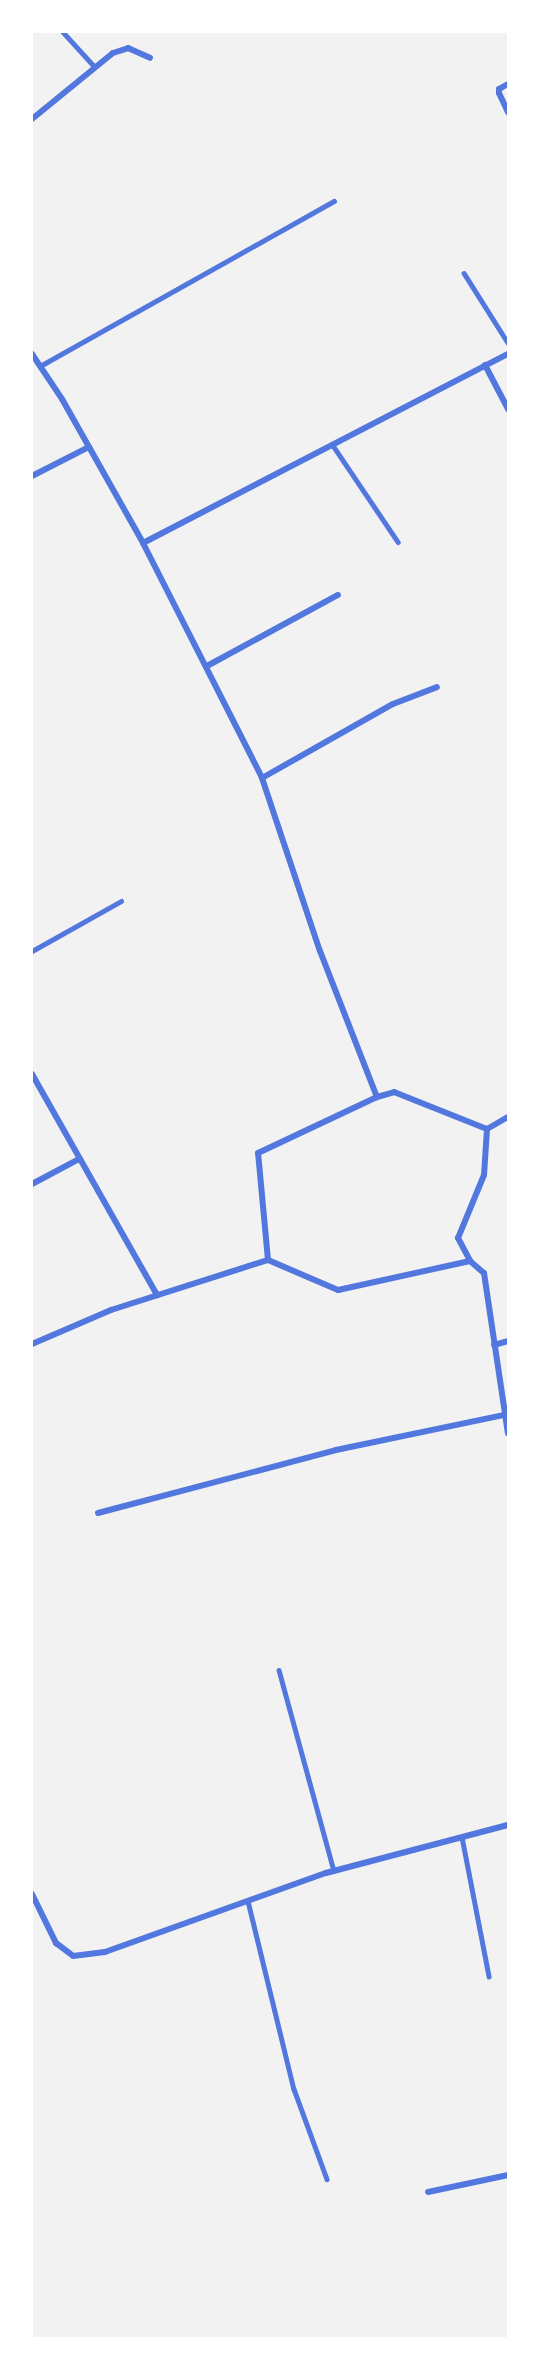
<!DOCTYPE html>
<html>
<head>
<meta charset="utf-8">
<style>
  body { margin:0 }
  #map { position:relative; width:540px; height:2370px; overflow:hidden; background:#f2f2f2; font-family:"Exo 2",sans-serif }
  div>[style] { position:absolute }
  .service>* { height:4.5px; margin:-2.25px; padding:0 2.25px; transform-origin:2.25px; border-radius:2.25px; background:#5277de }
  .minor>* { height:6px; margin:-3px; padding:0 3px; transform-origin:3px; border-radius:3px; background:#5277de }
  span { translate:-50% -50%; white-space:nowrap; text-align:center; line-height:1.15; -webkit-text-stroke:6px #fff; paint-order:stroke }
  .frame { position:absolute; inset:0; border:33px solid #fff; pointer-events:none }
</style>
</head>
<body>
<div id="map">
  <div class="service">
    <i style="left:63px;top:32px;width:47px;rotate:47.6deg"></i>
    <i style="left:464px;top:273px;width:83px;rotate:57.8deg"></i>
    <i style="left:40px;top:366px;width:337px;rotate:-29.3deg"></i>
    <i style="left:332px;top:444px;width:118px;rotate:56deg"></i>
    <i style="left:32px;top:951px;width:102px;rotate:-29.3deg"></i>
    <i style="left:279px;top:1670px;width:208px;rotate:74.7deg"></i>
    <i style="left:462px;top:1837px;width:142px;rotate:79deg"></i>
    <i style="left:248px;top:1901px;width:194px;rotate:76.3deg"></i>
    <i style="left:294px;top:2089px;width:96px;rotate:69.9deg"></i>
  </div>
  <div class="minor">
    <i style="left:508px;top:84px;width:10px;rotate:151deg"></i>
    <i style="left:499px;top:89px;width:4px;rotate:90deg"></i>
    <i style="left:499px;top:93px;width:21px;rotate:65deg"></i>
    <i style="left:32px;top:119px;width:104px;rotate:-39.2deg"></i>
    <i style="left:113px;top:53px;width:16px;rotate:-18deg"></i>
    <i style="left:128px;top:48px;width:24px;rotate:24deg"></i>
    <i style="left:32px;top:354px;width:54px;rotate:56.3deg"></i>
    <i style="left:62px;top:399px;width:165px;rotate:60.6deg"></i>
    <i style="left:143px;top:543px;width:263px;rotate:63.1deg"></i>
    <i style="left:262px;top:778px;width:182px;rotate:71.5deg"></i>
    <i style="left:320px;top:951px;width:157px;rotate:68.7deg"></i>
    <i style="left:485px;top:365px;width:50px;rotate:62.4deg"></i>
    <i style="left:32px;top:476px;width:64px;rotate:-27deg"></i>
    <i style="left:143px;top:543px;width:411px;rotate:-27.4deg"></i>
    <i style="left:207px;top:666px;width:149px;rotate:-28.5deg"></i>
    <i style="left:262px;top:778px;width:150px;rotate:-29.5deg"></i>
    <i style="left:393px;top:704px;width:47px;rotate:-21.1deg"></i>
    <i style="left:32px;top:1074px;width:254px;rotate:60.5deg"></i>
    <i style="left:394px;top:1092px;width:100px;rotate:21.7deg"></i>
    <i style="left:487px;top:1129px;width:46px;rotate:93.7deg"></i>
    <i style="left:484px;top:1175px;width:68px;rotate:112.4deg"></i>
    <i style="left:458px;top:1238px;width:26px;rotate:62deg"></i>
    <i style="left:470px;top:1261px;width:135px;rotate:167.6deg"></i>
    <i style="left:338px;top:1290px;width:76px;rotate:-156.8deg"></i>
    <i style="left:268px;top:1260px;width:107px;rotate:-95.3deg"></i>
    <i style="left:258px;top:1153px;width:132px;rotate:-25.2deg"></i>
    <i style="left:377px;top:1097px;width:18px;rotate:-16deg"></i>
    <i style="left:487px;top:1129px;width:24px;rotate:-30deg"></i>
    <i style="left:32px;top:1184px;width:53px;rotate:-28deg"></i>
    <i style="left:470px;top:1261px;width:18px;rotate:41deg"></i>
    <i style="left:484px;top:1273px;width:162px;rotate:81.5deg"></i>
    <i style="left:32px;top:1344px;width:86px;rotate:-23.3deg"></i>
    <i style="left:111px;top:1310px;width:165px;rotate:-17.7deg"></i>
    <i style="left:494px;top:1345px;width:15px;rotate:-16deg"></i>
    <i style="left:98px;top:1513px;width:246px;rotate:-14.8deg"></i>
    <i style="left:336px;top:1450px;width:172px;rotate:-11.8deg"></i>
    <i style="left:32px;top:1894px;width:55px;rotate:63.9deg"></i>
    <i style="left:56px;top:1943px;width:21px;rotate:37deg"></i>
    <i style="left:73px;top:1956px;width:32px;rotate:-7deg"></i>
    <i style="left:105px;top:1952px;width:235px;rotate:-19.7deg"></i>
    <i style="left:326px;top:1873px;width:188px;rotate:-14.8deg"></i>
    <i style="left:428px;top:2192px;width:82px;rotate:-12deg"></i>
  </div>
  <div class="frame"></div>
</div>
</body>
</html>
